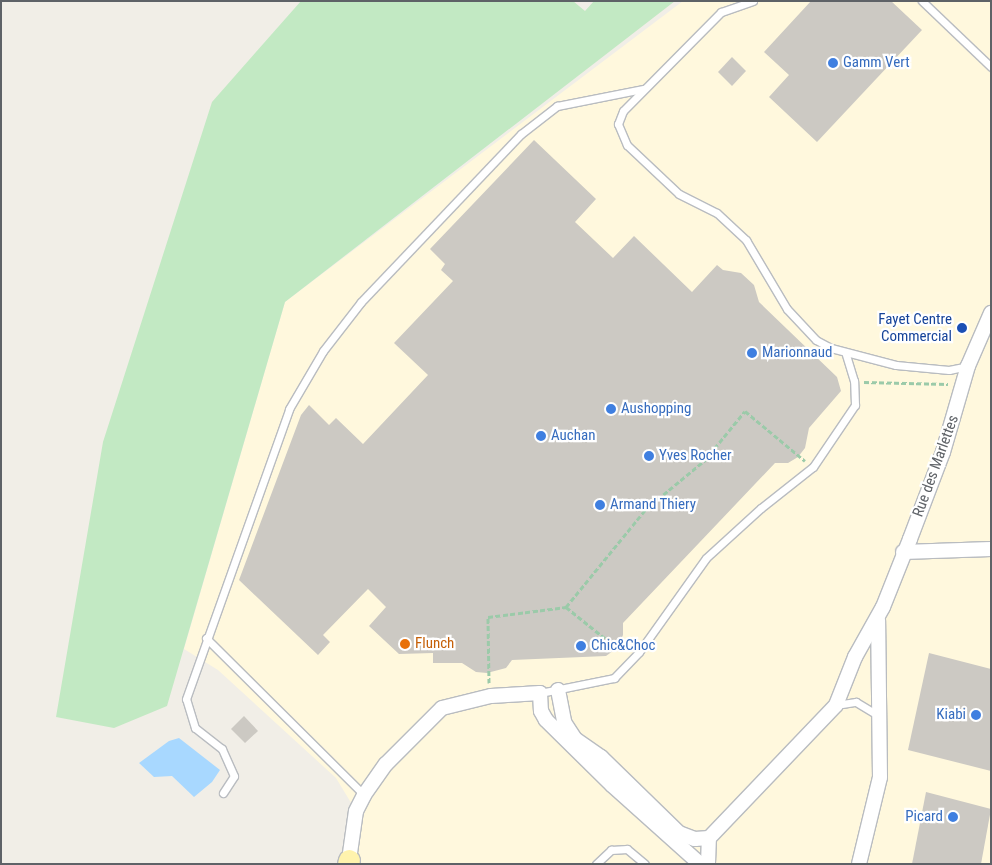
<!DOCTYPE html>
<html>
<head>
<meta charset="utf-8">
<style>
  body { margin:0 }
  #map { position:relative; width:992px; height:865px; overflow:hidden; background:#f1eee7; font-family:"Roboto Condensed",sans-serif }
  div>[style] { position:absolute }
  .commercial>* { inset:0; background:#fff8dd }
  .green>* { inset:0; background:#c2e9c3 }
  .water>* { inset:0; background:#a8d8ff }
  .building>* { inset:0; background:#ccc9c3 }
  .path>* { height:3px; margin-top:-1.5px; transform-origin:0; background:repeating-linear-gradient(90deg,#9bcaa9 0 5px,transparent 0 7.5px) }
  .roads { filter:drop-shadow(1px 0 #b9bcc0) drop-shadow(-1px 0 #b9bcc0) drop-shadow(0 1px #b9bcc0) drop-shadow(0 -1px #b9bcc0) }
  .lane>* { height:7px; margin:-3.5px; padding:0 3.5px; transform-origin:3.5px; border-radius:3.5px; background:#fff }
  .street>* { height:14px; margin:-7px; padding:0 7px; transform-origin:7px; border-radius:7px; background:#fff }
  .primary>* { height:21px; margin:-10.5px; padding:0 10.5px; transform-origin:10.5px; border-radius:10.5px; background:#fff3ad }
  .dots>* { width:14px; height:14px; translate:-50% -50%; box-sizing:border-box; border:2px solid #fff; border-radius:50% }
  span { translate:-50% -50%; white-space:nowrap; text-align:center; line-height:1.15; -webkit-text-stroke:4.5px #fff; paint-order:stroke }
  .shop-label { font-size:15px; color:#366cbe }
  .left { translate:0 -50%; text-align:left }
  .right { translate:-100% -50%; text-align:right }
  .transit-label { font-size:15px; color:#164399 }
  .street-label { font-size:15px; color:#5e6267 }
  .food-label { font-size:15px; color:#c56008 }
  .frame { position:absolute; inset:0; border:2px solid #5e6267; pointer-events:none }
</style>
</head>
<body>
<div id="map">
  <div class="commercial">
    <i style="clip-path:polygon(683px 1px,991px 1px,991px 864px,348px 864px,356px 811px,336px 778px,218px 670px,184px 649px,285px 302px)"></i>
  </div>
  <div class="green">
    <i style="clip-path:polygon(301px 1px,573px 1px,585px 11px,594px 1px,675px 1px,285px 302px,167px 706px,114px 728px,56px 717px,103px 442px,212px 102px)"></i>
  </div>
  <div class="water">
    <i style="clip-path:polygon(179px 738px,220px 770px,212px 782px,194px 797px,172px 776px,154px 777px,139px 763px,169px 741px)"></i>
  </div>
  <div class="building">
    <i style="clip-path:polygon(811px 1px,891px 1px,922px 30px,817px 142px,769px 97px,789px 75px,764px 52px)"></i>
    <i style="clip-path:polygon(732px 57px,746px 71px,732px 86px,718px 72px)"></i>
    <i style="clip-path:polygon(534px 140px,596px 199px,575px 222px,613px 258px,634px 236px,692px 292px,717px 265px,723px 270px,741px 273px,754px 285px,759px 302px,837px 377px,841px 391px,809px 428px,805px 448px,798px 457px,788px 463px,775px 463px,623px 623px,623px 635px,617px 648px,606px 656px,512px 660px,506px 668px,487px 673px,476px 672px,462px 663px,433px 663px,433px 653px,399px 654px,369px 626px,386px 607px,368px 589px,323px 635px,330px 642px,318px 655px,239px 580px,301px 415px,309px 405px,329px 425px,336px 418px,363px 444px,428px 375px,394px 343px,453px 281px,441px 270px,445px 264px,430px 249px)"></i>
    <i style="clip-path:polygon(929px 653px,991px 669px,991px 771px,908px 750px)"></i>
    <i style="clip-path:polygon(244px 716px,258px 731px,245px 743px,231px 729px)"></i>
    <i style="clip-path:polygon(926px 792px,991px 809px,981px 864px,912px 864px)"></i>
  </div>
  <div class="path">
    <i style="left:864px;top:382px;width:84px;rotate:1.4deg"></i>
    <i style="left:566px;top:607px;width:127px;rotate:-50.8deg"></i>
    <i style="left:646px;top:509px;width:77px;rotate:-39.7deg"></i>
    <i style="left:705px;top:460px;width:63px;rotate:-50.8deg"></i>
    <i style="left:745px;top:411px;width:78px;rotate:39.8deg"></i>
    <i style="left:489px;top:683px;width:66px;rotate:-90.9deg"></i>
    <i style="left:488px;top:617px;width:79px;rotate:-7.3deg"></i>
    <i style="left:566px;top:607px;width:65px;rotate:38.8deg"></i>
    <i style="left:617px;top:648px;width:9px;rotate:13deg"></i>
  </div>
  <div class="roads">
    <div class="lane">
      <i style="left:753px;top:1px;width:34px;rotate:161deg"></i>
      <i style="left:721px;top:12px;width:139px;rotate:134.7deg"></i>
      <i style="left:623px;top:111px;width:14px;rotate:111deg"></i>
      <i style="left:618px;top:124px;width:23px;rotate:67deg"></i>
      <i style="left:627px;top:145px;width:71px;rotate:43.3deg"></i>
      <i style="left:679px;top:194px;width:42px;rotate:26.6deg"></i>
      <i style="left:717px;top:213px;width:40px;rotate:43deg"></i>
      <i style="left:746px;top:240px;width:80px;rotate:59.3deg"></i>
      <i style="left:787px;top:309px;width:42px;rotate:46.9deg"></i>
      <i style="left:816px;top:340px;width:17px;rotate:28deg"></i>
      <i style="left:831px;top:348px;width:67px;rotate:14.7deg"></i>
      <i style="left:896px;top:365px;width:53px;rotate:5.4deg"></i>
      <i style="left:949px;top:370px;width:19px;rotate:-12deg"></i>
      <i style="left:922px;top:1px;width:95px;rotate:43.7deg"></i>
      <i style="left:206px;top:638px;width:223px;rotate:44.8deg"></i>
      <i style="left:540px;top:693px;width:76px;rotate:-11.5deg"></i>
      <i style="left:614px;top:678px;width:36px;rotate:-46deg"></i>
      <i style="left:639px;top:652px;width:115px;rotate:-54.5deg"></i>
      <i style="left:706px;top:558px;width:74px;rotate:-42.3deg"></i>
      <i style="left:761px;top:508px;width:66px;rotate:-38.3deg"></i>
      <i style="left:813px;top:467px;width:75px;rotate:-55.9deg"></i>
      <i style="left:855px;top:405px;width:24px;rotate:-92deg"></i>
      <i style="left:854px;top:381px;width:30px;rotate:-107deg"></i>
      <i style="left:836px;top:705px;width:20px;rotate:-9deg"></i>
      <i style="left:856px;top:702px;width:27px;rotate:31deg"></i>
      <i style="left:223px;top:793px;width:20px;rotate:-57deg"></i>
      <i style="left:234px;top:776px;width:30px;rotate:-114deg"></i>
      <i style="left:222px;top:749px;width:34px;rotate:-142deg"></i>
      <i style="left:195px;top:728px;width:30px;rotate:-107deg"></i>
      <i style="left:186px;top:699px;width:308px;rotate:-70.4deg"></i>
      <i style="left:289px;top:409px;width:67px;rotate:-59.6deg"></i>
      <i style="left:323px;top:351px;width:62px;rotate:-52.2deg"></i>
      <i style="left:361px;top:302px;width:232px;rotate:-46.4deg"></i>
      <i style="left:521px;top:134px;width:46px;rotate:-37.9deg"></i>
      <i style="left:557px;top:106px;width:88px;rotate:-11.2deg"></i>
      <i style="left:596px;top:864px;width:21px;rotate:-43deg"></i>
      <i style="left:611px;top:850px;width:16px;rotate:-4deg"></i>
      <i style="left:627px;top:849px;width:23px;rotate:40deg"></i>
    </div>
    <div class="street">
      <i style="left:903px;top:552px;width:88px;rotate:-2deg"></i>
      <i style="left:558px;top:690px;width:33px;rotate:79deg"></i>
      <i style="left:564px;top:722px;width:20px;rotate:57deg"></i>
      <i style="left:575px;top:739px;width:32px;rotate:35deg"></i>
      <i style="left:601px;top:757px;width:109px;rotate:44.3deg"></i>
      <i style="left:679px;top:833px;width:17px;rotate:21deg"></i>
      <i style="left:695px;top:839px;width:14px;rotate:-4deg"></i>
      <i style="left:709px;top:838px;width:184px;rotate:-46.3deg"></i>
      <i style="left:836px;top:705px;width:52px;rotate:-68.4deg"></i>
      <i style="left:855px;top:657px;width:57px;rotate:-60.8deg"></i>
      <i style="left:883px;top:607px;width:73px;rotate:-68.3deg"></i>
      <i style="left:910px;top:539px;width:93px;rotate:-69.2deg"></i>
      <i style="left:943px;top:452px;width:90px;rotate:-73.8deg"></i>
      <i style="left:968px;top:366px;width:58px;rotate:-66.5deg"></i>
      <i style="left:349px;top:860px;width:49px;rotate:-81.9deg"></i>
      <i style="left:356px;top:811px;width:18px;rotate:-63deg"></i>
      <i style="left:364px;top:795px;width:38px;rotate:-55deg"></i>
      <i style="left:386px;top:764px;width:79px;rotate:-45deg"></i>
      <i style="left:442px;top:708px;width:50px;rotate:-13.8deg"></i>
      <i style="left:491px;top:696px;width:49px;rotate:-3.5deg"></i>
      <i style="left:540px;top:693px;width:18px;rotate:87deg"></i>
      <i style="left:541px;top:711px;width:10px;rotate:61deg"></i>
      <i style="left:546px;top:720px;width:93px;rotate:44.6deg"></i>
      <i style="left:612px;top:785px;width:118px;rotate:41.9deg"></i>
      <i style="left:708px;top:864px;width:26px;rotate:-88deg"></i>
      <i style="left:859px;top:864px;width:89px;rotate:-76.4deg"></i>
      <i style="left:880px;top:777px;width:157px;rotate:-90.7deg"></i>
    </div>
    <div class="primary">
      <i style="left:348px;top:864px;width:4px;rotate:-76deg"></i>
    </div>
  </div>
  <div class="dots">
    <i style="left:833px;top:63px;background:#3f7fe0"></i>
    <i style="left:962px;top:328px;background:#1a4fb4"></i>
    <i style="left:752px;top:353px;background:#3f7fe0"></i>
    <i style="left:611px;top:409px;background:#3f7fe0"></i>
    <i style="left:541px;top:436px;background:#3f7fe0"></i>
    <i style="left:649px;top:456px;background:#3f7fe0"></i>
    <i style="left:600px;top:505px;background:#3f7fe0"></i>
    <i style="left:405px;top:644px;background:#e8710a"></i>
    <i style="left:581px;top:646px;background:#3f7fe0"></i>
    <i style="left:976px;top:715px;background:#3f7fe0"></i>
    <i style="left:953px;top:817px;background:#3f7fe0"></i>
  </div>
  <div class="shop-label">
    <span class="left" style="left:843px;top:63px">Gamm Vert</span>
    <span class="left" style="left:762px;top:353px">Marionnaud</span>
    <span class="left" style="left:621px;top:409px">Aushopping</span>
    <span class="left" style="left:551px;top:436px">Auchan</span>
    <span class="left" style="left:659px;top:456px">Yves Rocher</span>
    <span class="left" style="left:610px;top:505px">Armand Thiery</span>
    <span class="left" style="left:591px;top:646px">Chic&amp;Choc</span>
    <span class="right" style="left:966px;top:715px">Kiabi</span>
    <span class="right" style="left:943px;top:817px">Picard</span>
  </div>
  <div class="transit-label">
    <span class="right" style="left:952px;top:328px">Fayet Centre<br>Commercial</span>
  </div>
  <div class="street-label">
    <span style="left:936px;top:466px;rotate:-70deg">Rue des Marlettes</span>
  </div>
  <div class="food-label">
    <span class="left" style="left:415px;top:644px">Flunch</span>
  </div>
  <div class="frame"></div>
</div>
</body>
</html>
